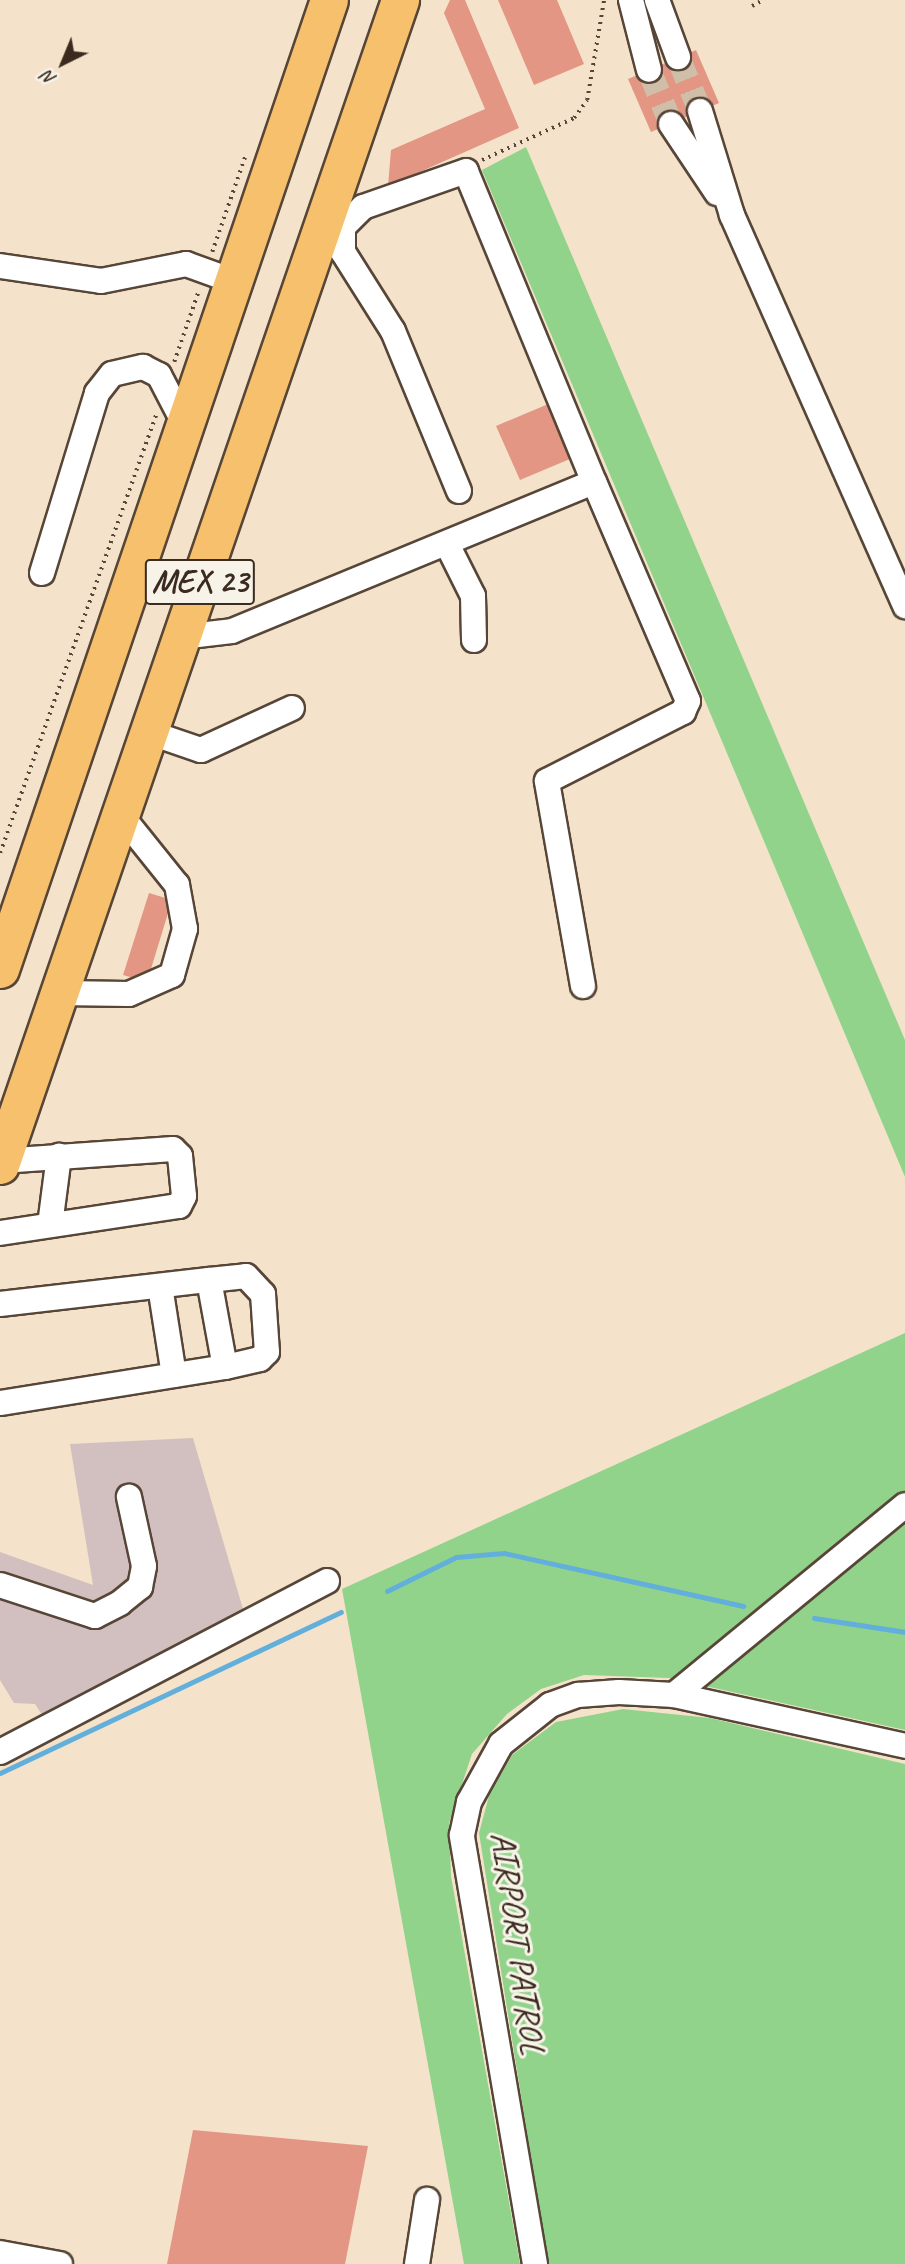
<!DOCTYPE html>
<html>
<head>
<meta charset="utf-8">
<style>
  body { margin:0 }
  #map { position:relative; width:905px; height:2264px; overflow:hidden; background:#f4e3ca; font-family:Caveat,sans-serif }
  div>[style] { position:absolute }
  .industrial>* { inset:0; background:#d2bfbf }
  .green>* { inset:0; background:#92d38b }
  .stream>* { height:5px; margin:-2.5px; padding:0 2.5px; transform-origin:2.5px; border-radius:2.5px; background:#63afdc }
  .building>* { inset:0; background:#e39683 }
  .minor-tunnel>* { height:24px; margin-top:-12px; transform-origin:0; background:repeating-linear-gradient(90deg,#cfbea8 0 24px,transparent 0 36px) }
  .path>* { height:3.5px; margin-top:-1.75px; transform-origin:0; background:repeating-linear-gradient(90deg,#574638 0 2px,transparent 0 7px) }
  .roads { filter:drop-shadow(2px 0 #574638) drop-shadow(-2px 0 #574638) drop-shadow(0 2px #574638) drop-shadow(0 -2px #574638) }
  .minor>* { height:24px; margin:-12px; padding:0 12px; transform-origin:12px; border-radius:12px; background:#fff }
  .highway>* { height:37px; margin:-18.5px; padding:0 18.5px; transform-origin:18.5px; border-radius:18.5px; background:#f7c06c }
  span { translate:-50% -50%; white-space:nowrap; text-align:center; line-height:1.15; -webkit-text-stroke:6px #f7f3e8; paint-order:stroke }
  .shield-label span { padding:2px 5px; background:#f7f3e8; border:2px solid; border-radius:5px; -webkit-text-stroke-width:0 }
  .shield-label { font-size:33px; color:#3b2a1e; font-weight:700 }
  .street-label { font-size:35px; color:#3b2a1e }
  .north { position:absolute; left:28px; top:28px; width:70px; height:70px; -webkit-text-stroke:5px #f7f3e8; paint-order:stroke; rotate:223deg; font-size:19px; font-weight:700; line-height:28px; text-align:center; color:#3b2a1e }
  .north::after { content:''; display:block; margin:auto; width:24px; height:32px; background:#3b2a1e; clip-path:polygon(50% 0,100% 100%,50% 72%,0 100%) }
</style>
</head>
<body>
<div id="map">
  <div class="industrial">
    <i style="clip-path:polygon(193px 1438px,245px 1616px,46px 1721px,35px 1704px,14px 1703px,0 1680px,0 1552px,93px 1585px,70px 1444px)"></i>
  </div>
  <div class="green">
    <i style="clip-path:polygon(526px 147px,905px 1040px,905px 1177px,482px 170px)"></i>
    <i style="clip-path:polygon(905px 1333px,905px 1730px,669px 1678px,584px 1675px,541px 1689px,507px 1714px,472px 1754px,449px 1823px,451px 1876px,520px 2264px,464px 2264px,342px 1589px)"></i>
    <i style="clip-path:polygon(623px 1709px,710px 1718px,905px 1764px,905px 2264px,548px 2264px,479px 1833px,489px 1796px,512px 1755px,556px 1722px)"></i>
  </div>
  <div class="stream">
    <i style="left:387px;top:1591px;width:77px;rotate:-26.2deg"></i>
    <i style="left:456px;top:1557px;width:48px;rotate:-4.8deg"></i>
    <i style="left:504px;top:1553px;width:245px;rotate:12.5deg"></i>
    <i style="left:814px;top:1618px;width:92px;rotate:8.7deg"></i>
    <i style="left:0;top:1773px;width:377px;rotate:-25.3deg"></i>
  </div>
  <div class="building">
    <i style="clip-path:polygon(450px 0,465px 0,519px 128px,388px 186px,391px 150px,485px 109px,444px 13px)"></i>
    <i style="clip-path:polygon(498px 0,557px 0,584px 64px,534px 85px)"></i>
    <i style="clip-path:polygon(696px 50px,719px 103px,651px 132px,628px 79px)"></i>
    <i style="clip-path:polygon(553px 402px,577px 456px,520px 480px,496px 426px)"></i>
    <i style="clip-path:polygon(149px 893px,172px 900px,147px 982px,123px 975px)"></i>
    <i style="clip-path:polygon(193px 2130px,368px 2146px,345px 2264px,167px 2264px)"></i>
  </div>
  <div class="minor-tunnel">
    <i style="left:678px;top:57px;width:58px;rotate:67.8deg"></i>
    <i style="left:649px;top:70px;width:58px;rotate:67.8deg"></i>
  </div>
  <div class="path">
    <i style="left:752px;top:6px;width:13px;rotate:-29deg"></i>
    <i style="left:482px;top:160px;width:101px;rotate:-24.5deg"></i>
    <i style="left:574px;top:118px;width:22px;rotate:-54deg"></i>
    <i style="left:587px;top:100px;width:101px;rotate:-80.4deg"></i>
    <i style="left:212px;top:252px;width:104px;rotate:-70.9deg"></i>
    <i style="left:174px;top:362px;width:76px;rotate:-70.9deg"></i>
    <i style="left:0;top:853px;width:465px;rotate:-70.4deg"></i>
  </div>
  <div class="roads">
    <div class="minor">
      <i style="left:631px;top:0;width:72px;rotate:75.6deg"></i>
      <i style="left:657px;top:0;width:61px;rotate:69.8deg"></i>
      <i style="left:700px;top:111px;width:109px;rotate:72.9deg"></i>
      <i style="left:732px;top:215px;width:428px;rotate:66.1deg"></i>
      <i style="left:671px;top:124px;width:83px;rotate:56.3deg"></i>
      <i style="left:343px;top:227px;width:25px;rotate:90deg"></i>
      <i style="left:343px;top:252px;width:93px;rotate:57.7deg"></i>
      <i style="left:393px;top:331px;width:173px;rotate:67.6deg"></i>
      <i style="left:0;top:266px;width:102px;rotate:8.4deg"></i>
      <i style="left:101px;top:281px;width:87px;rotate:-11.3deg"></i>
      <i style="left:186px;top:264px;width:50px;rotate:19.9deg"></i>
      <i style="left:447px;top:544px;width:58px;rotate:63.4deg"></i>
      <i style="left:473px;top:596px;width:44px;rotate:88.7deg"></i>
      <i style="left:42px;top:573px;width:188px;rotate:-73deg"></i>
      <i style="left:97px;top:393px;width:24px;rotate:-52deg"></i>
      <i style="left:112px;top:374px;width:32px;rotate:-13deg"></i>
      <i style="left:143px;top:367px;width:18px;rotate:27deg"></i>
      <i style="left:159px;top:375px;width:56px;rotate:62.5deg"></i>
      <i style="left:181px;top:637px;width:51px;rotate:-6.7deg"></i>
      <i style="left:232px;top:631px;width:391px;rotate:-22.4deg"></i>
      <i style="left:594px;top:482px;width:336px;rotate:-112.4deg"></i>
      <i style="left:466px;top:171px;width:109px;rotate:160.7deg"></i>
      <i style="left:363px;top:207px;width:28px;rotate:135deg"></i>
      <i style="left:343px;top:227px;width:20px;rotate:-162deg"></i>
      <i style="left:148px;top:732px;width:56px;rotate:18.8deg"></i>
      <i style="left:201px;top:750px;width:100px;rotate:-24.8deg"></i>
      <i style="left:583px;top:986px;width:208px;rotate:-100deg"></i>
      <i style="left:547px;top:781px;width:153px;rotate:-26.9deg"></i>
      <i style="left:683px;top:712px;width:12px;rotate:-66deg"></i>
      <i style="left:688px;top:701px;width:238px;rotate:-113.2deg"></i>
      <i style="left:59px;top:993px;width:70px;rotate:0.8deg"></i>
      <i style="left:129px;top:994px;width:47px;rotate:-23.8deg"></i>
      <i style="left:172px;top:975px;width:48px;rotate:-74.2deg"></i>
      <i style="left:185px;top:929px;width:45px;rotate:-100.3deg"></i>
      <i style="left:177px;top:885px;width:91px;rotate:-128.8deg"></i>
      <i style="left:50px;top:1225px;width:70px;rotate:-82.6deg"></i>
      <i style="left:0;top:1233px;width:181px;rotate:-8.6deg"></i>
      <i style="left:179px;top:1206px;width:11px;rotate:-63deg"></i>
      <i style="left:184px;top:1196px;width:40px;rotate:-95.7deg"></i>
      <i style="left:180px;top:1156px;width:10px;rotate:-135deg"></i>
      <i style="left:173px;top:1149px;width:172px;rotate:176deg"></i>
      <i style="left:209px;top:1280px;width:37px;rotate:-6deg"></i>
      <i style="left:246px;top:1276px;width:25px;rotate:47deg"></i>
      <i style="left:263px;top:1294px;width:58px;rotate:86.1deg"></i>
      <i style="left:267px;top:1352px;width:10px;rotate:135deg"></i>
      <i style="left:260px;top:1359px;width:36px;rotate:167deg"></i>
      <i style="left:160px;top:1286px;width:90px;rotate:81.1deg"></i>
      <i style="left:0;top:1304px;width:210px;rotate:-6.6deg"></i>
      <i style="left:209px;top:1280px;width:88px;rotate:79.6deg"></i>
      <i style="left:225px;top:1367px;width:228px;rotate:170.9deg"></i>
      <i style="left:0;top:1585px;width:100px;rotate:18.1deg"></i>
      <i style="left:95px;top:1616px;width:28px;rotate:-27deg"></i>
      <i style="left:120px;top:1603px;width:26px;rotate:-39deg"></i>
      <i style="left:140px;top:1587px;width:21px;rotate:-79deg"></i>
      <i style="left:144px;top:1566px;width:71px;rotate:-102.3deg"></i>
      <i style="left:674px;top:1695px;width:299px;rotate:-39.4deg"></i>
      <i style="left:0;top:1752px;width:369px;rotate:-27.6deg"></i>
      <i style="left:0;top:2253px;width:61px;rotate:10.4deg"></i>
      <i style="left:417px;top:2264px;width:65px;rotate:-81.1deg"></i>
      <i style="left:535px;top:2264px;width:435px;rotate:-99.7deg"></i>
      <i style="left:462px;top:1835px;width:34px;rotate:-78deg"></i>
      <i style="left:469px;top:1802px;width:66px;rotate:-61.1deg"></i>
      <i style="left:501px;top:1744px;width:63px;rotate:-38.5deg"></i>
      <i style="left:550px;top:1705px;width:30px;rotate:-20deg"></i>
      <i style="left:578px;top:1695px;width:41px;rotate:-4.2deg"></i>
      <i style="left:619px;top:1692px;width:55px;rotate:3.1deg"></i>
      <i style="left:674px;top:1695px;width:237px;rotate:12.4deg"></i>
    </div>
    <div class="highway">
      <i style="left:0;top:969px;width:1023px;rotate:-71.25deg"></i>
      <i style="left:0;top:1165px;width:1232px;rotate:-71.05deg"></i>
    </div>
  </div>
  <div class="shield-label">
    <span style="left:200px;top:582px">MEX 23</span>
  </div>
  <div class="street-label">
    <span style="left:518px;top:1943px;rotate:82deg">AIRPORT PATROL</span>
  </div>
  <div class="north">N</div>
</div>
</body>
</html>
